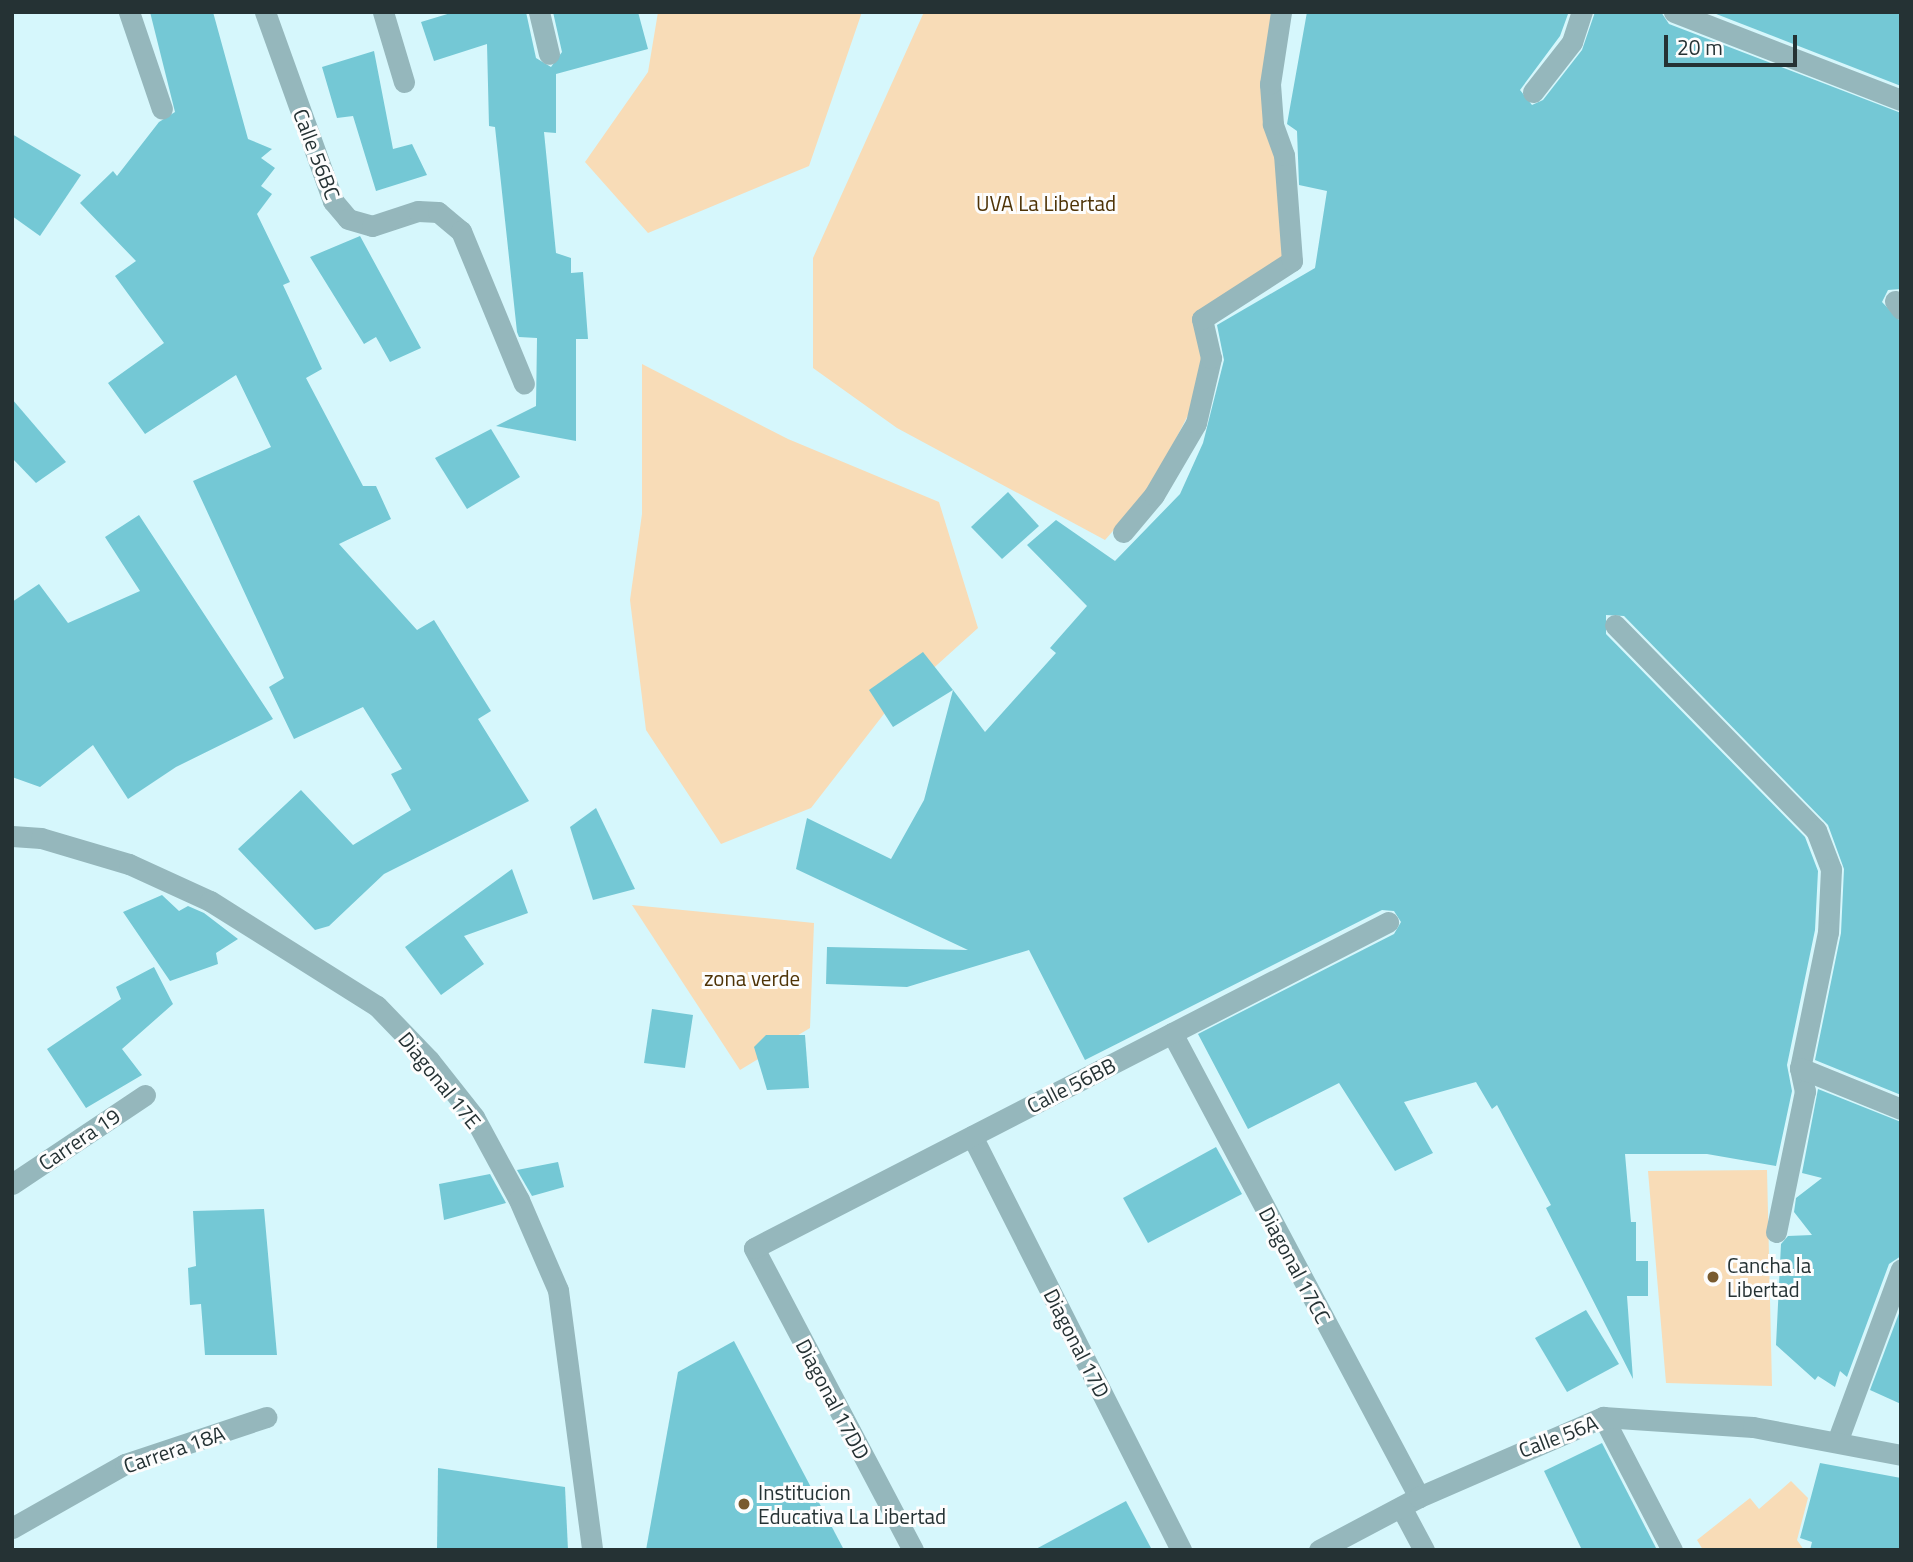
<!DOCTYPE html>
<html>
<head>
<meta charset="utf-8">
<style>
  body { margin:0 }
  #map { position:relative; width:1913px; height:1562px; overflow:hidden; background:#d6f7fc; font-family:"Titillium Web",sans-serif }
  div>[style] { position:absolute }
  .green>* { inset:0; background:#f8dcb7 }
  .building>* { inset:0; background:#74c8d5 }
  .street>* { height:21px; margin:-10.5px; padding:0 10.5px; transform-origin:10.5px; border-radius:10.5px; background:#95b7bc }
  .dots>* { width:19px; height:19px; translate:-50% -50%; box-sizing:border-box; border:4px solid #fdfdfd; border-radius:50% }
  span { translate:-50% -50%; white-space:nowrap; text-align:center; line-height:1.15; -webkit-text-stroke:6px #fdfdfd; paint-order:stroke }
  .street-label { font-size:21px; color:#253234 }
  .park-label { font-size:21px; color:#4e3306 }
  .poi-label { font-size:21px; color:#253234 }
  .left { translate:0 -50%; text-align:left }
  .frame { position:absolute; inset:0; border:14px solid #253234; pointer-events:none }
  .scale { position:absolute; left:1664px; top:35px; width:133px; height:32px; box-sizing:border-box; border:4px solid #253234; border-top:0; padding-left:9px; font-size:21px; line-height:24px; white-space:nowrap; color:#253234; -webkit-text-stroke:5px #fdfdfd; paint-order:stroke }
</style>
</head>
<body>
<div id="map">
  <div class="green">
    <i style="clip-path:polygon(658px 12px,862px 12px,809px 166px,648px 233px,585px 162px,648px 72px)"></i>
    <i style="clip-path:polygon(924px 12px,1276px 12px,1287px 258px,1211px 303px,1201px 390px,1150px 489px,1105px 540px,897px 428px,813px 368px,813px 258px)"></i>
    <i style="clip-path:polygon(642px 364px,788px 439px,939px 502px,978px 628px,887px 710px,811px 808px,721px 844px,646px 730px,630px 600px,642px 514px)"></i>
    <i style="clip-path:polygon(632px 905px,814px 923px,810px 1028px,740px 1070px)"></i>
    <i style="clip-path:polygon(1767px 1170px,1772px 1386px,1666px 1383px,1648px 1171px)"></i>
    <i style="clip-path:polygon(1791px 1481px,1808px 1498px,1797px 1540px,1804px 1550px,1703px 1550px,1697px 1540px,1750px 1498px,1759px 1509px)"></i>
  </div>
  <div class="building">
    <i style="clip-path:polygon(150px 12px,213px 12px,248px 139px,272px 149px,261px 158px,275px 168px,261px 186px,272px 194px,257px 214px,290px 282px,283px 285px,322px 369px,306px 378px,363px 486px,376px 486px,391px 519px,339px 544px,417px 630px,434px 620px,491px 711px,478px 719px,529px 801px,384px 874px,329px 926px,315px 930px,238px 849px,301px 790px,353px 845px,411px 810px,391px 774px,402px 769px,363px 707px,294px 739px,269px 687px,284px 678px,193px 481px,271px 447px,236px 375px,145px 434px,108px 383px,164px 343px,115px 276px,136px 261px,80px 203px,113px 171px,117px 176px,159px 122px,175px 112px)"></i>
    <i style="clip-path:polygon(454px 12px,526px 12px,536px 58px,551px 67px,562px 52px,553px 12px,638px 12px,648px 49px,556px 74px,556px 133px,544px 132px,556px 253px,571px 258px,571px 273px,583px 272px,588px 339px,576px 339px,576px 441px,496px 426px,536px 406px,537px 338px,519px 337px,517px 332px,495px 127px,489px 126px,487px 44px,434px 61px,421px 22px)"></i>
    <i style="clip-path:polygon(1307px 12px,1568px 14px,1560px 36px,1520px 90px,1532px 105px,1543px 100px,1582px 50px,1595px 12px,1661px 12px,1669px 24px,1901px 113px,1901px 289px,1888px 290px,1882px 302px,1901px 322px,1901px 1095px,1815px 1060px,1841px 933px,1844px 869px,1828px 825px,1624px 616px,1606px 615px,1606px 634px,1805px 837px,1818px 871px,1815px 930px,1787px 1065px,1792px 1091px,1776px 1166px,1707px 1154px,1625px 1154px,1631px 1222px,1636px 1222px,1636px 1261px,1648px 1261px,1648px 1296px,1627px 1296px,1633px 1379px,1546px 1208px,1551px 1205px,1497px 1105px,1492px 1109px,1476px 1082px,1404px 1102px,1433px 1153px,1395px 1171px,1339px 1083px,1248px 1129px,1198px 1034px,1394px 934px,1401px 922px,1394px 911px,1382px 910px,1085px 1060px,1029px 950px,907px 987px,826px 984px,827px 947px,968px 950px,796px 869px,807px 818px,891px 859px,924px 800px,953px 690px,985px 732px,1056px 653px,1050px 648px,1087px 606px,1027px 545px,1056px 520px,1115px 561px,1180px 494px,1203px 443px,1224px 360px,1217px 325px,1315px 268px,1327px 191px,1299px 185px,1297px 131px,1287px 124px)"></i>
    <i style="clip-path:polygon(1711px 12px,1901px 12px,1901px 86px)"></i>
    <i style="clip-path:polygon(374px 51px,393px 149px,412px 144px,427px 175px,376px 191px,353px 116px,337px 118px,322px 67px)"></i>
    <i style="clip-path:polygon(12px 134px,81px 175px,40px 236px,12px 216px)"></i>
    <i style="clip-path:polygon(360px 236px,421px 348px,390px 362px,376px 337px,364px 344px,310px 257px)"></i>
    <i style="clip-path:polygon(12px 399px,66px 462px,36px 483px,12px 458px)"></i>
    <i style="clip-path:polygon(491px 429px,520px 477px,467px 509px,435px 458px)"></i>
    <i style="clip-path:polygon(1008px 492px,1039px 526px,1002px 559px,971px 527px)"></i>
    <i style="clip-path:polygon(139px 515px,273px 719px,176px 767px,128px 799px,93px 745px,40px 787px,12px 777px,12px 602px,39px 584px,68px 623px,140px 591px,105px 537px)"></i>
    <i style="clip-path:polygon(923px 652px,953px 690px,893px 727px,869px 690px)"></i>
    <i style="clip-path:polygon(596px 808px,635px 889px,593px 900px,570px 827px)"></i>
    <i style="clip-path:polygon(512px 869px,528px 913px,464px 936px,484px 964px,441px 995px,405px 947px)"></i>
    <i style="clip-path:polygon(162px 895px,179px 911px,188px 906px,204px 913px,238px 939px,216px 953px,218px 964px,170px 981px,123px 912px)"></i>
    <i style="clip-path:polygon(154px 967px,173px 1004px,122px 1049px,142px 1075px,86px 1108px,47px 1049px,121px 999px,116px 987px)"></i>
    <i style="clip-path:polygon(652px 1009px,693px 1015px,685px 1068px,644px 1063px)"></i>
    <i style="clip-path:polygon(766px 1035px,805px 1035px,809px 1088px,767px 1090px,754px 1047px)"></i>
    <i style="clip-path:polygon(1818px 1089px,1901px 1122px,1901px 1256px,1889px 1264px,1847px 1377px,1840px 1371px,1835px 1387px,1818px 1376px,1815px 1380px,1776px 1345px,1781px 1244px,1788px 1236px,1812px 1235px,1794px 1212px,1796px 1198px,1822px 1178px,1802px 1173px)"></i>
    <i style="clip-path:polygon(1216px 1147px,1242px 1194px,1148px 1243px,1123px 1198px)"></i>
    <i style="clip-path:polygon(558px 1162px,564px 1187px,532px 1196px,517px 1170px)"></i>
    <i style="clip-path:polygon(490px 1174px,506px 1203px,444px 1220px,439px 1184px)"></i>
    <i style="clip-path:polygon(264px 1209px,277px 1355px,205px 1355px,201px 1304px,190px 1305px,188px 1268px,196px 1266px,193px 1211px)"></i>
    <i style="clip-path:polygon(1901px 1308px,1901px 1404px,1870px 1390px)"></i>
    <i style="clip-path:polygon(1586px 1310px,1619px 1364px,1567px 1392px,1535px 1338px)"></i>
    <i style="clip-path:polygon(734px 1341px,844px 1550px,646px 1550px,678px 1372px)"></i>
    <i style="clip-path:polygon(1602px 1443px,1655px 1546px,1657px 1550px,1582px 1550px,1544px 1471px)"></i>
    <i style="clip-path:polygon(1820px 1463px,1901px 1478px,1901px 1550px,1810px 1550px,1812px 1542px,1800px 1538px)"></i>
    <i style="clip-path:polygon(438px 1468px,565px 1487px,568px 1550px,437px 1550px)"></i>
    <i style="clip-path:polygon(1126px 1501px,1152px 1550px,1034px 1550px)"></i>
  </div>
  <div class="street">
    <i style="left:129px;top:12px;width:102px;rotate:71.2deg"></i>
    <i style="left:265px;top:12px;width:201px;rotate:70.2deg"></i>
    <i style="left:333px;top:201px;width:23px;rotate:50deg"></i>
    <i style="left:348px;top:219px;width:25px;rotate:16deg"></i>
    <i style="left:372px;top:226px;width:48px;rotate:-18.1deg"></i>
    <i style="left:418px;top:211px;width:20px;rotate:3deg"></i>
    <i style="left:438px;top:212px;width:30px;rotate:40deg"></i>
    <i style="left:461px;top:231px;width:165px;rotate:67.6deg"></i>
    <i style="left:383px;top:12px;width:73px;rotate:73.3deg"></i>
    <i style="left:539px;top:12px;width:43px;rotate:76.6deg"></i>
    <i style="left:1674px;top:12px;width:243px;rotate:21.2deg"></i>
    <i style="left:1533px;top:92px;width:63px;rotate:-52deg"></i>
    <i style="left:1572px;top:42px;width:32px;rotate:-72deg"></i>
    <i style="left:1895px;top:301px;width:10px;rotate:53deg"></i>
    <i style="left:1123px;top:532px;width:48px;rotate:-50deg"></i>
    <i style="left:1154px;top:495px;width:83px;rotate:-59.7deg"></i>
    <i style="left:1196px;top:423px;width:67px;rotate:-77deg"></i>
    <i style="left:1211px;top:358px;width:40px;rotate:-103deg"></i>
    <i style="left:1202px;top:319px;width:107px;rotate:-32.8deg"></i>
    <i style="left:1292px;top:261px;width:106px;rotate:-94.3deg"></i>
    <i style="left:1284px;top:155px;width:33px;rotate:-110deg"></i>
    <i style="left:1273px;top:124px;width:40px;rotate:-94.3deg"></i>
    <i style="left:1270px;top:84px;width:73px;rotate:-81.3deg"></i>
    <i style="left:1615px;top:625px;width:287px;rotate:45.6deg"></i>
    <i style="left:1816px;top:830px;width:42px;rotate:69deg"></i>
    <i style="left:1831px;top:869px;width:63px;rotate:92.7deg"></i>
    <i style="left:1828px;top:932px;width:139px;rotate:101.6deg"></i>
    <i style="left:1800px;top:1068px;width:24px;rotate:78deg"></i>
    <i style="left:1805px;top:1091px;width:144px;rotate:101.6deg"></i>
    <i style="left:12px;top:836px;width:29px;rotate:4deg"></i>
    <i style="left:41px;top:838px;width:92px;rotate:16.5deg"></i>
    <i style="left:129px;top:864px;width:89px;rotate:24.6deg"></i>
    <i style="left:210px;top:901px;width:197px;rotate:32.2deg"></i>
    <i style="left:377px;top:1006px;width:75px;rotate:46.1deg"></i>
    <i style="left:429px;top:1060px;width:73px;rotate:51.7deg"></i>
    <i style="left:474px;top:1117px;width:94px;rotate:61.5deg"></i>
    <i style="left:519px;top:1200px;width:98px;rotate:66.6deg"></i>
    <i style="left:558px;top:1290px;width:262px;rotate:82.5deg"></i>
    <i style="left:1172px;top:1033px;width:526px;rotate:61.97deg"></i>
    <i style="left:1800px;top:1068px;width:109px;rotate:22.1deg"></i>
    <i style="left:972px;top:1136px;width:464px;rotate:63.2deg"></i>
    <i style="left:12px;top:1184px;width:160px;rotate:-33.8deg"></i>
    <i style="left:1603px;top:1417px;width:150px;rotate:62.6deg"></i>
    <i style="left:1837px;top:1442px;width:184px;rotate:-69.7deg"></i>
    <i style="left:1401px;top:1507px;width:49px;rotate:61.9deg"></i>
    <i style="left:12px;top:1528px;width:130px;rotate:-29.5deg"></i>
    <i style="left:125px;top:1464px;width:149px;rotate:-18.4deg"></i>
    <i style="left:913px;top:1550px;width:341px;rotate:-117.8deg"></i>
    <i style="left:754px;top:1248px;width:713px;rotate:-27.21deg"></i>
    <i style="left:1319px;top:1550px;width:113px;rotate:-27.9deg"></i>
    <i style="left:1419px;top:1497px;width:201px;rotate:-23.5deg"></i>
    <i style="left:1603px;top:1417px;width:150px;rotate:3.8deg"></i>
    <i style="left:1753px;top:1427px;width:151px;rotate:10.7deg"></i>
  </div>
  <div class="dots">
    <i style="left:1713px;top:1277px;background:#795b2f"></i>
    <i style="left:744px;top:1504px;background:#795b2f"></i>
  </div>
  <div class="street-label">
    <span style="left:317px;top:154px;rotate:69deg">Calle 56BC</span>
    <span style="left:440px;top:1080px;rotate:51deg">Diagonal 17E</span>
    <span style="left:1071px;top:1085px;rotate:-27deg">Calle 56BB</span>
    <span style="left:79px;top:1139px;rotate:-34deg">Carrera 19</span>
    <span style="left:1295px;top:1265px;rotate:62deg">Diagonal 17CC</span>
    <span style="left:1077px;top:1343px;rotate:63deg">Diagonal 17D</span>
    <span style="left:833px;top:1399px;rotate:62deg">Diagonal 17DD</span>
    <span style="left:1558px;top:1436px;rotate:-21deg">Calle 56A</span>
    <span style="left:174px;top:1449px;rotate:-19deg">Carrera 18A</span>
  </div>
  <div class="park-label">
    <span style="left:1046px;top:203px">UVA La Libertad</span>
    <span style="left:752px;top:978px">zona verde</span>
  </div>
  <div class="poi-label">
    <span class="left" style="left:1727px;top:1277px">Cancha la<br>Libertad</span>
    <span class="left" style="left:758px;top:1504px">Institucion<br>Educativa La Libertad</span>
  </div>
  <div class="frame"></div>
  <div class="scale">20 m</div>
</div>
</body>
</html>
